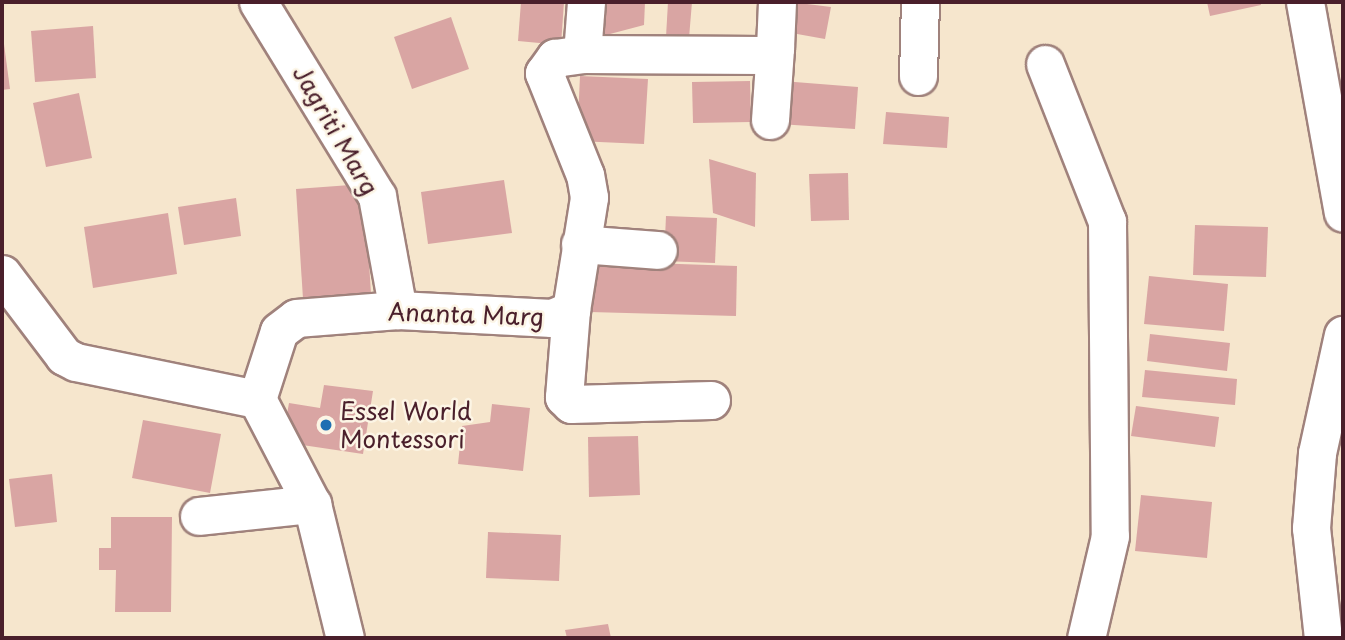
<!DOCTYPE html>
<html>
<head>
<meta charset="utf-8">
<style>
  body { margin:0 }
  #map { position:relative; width:1345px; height:640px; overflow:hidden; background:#f6e6cd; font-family:"Playpen Sans",sans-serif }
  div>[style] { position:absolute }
  .building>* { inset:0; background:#d9a5a3 }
  .roads { filter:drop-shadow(2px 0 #a0827c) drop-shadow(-2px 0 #a0827c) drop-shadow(0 2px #a0827c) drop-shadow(0 -2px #a0827c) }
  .minor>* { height:37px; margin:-18.5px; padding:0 18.5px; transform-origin:18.5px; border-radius:18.5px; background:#fff }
  .dots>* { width:19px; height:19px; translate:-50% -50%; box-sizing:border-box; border:4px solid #fcf5e5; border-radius:50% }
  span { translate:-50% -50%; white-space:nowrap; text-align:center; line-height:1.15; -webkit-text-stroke:5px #fcf5e5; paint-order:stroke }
  .street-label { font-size:24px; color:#4a1f2b }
  .poi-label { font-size:24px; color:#4a1f2b }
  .left { translate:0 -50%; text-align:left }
  .frame { position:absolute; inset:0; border:4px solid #4a1f2b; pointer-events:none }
</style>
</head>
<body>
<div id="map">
  <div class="building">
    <i style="clip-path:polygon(521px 2px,564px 2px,561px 45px,518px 41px)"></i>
    <i style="clip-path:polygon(593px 2px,645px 2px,644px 25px,591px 39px)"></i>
    <i style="clip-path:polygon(668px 2px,692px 2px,689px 38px,666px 37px)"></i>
    <i style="clip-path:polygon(791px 2px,831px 7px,825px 39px,786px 32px)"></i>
    <i style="clip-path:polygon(1207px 2px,1260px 2px,1261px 5px,1210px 16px)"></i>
    <i style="clip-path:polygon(451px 17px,469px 69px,412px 89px,394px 37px)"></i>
    <i style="clip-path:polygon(93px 26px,96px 78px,35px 82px,31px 31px)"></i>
    <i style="clip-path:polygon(2px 29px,10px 89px,2px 90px)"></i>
    <i style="clip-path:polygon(580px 76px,648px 79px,644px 144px,577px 141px)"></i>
    <i style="clip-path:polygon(750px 81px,751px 122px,693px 123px,692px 82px)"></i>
    <i style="clip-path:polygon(782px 81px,858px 87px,855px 129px,779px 124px)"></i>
    <i style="clip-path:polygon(79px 93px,92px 158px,46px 167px,33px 103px)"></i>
    <i style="clip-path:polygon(886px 112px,949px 117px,947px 148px,883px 144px)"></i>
    <i style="clip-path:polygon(709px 159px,756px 173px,755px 227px,713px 213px)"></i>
    <i style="clip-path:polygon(848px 173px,849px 220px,811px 221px,809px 174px)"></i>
    <i style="clip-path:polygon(504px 180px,512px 233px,428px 244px,421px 192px)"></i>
    <i style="clip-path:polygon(364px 184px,371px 294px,303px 299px,296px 189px)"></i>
    <i style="clip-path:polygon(236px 198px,241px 236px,184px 245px,178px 207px)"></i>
    <i style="clip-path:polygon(168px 213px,177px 274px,93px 288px,84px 227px)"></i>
    <i style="clip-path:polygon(666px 216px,717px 218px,715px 263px,664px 261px)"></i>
    <i style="clip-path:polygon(1195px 225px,1268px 227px,1266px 277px,1193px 275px)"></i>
    <i style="clip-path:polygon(592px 261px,737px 266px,736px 316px,590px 312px)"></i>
    <i style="clip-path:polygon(1149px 276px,1228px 284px,1224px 331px,1144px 324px)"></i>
    <i style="clip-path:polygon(1150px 334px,1230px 343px,1227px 371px,1147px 361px)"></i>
    <i style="clip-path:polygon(1145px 370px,1237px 379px,1235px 405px,1142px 397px)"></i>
    <i style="clip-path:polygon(324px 385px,373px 391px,363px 454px,282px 442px,289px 403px,320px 408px)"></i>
    <i style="clip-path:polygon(492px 404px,530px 408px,523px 471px,458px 464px,462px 426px,490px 422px)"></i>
    <i style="clip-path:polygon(1136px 406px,1219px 417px,1215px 447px,1131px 436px)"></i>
    <i style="clip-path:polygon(143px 420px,221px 434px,210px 493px,132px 478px)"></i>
    <i style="clip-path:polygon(638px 436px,640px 495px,589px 497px,588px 437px)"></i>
    <i style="clip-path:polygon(52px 474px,57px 522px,15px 527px,9px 479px)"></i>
    <i style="clip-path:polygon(1141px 495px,1212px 502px,1207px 558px,1135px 551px)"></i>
    <i style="clip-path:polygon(111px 517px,172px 517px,171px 612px,115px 612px,116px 570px,99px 570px,99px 548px,111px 548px)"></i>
    <i style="clip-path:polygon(488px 532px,561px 535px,559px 581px,486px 578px)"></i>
    <i style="clip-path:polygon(608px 624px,611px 638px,567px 638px,565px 630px)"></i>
  </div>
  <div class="roads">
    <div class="minor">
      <i style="left:258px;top:2px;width:228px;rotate:58.5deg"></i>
      <i style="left:377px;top:196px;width:116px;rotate:79.6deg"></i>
      <i style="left:1305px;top:2px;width:214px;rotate:79.8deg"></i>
      <i style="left:582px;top:54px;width:52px;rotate:-85.6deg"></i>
      <i style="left:1045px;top:64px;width:169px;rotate:68.5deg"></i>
      <i style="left:1107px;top:221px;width:315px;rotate:89.5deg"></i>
      <i style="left:1110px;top:536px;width:105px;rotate:103.2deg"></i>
      <i style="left:918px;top:76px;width:74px;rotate:-88.5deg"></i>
      <i style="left:770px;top:120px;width:72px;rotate:-86deg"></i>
      <i style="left:580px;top:244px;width:78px;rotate:4.4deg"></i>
      <i style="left:2px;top:274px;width:103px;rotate:52.9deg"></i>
      <i style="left:64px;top:356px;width:13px;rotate:27deg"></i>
      <i style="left:76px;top:362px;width:185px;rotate:11.6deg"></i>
      <i style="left:257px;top:399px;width:119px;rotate:62.4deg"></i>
      <i style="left:312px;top:504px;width:138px;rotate:76.2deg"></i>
      <i style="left:257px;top:399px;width:71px;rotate:-72.1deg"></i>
      <i style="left:279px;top:331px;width:21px;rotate:-37deg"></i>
      <i style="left:296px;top:318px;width:102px;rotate:-4.5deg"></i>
      <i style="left:398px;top:310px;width:154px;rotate:3deg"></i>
      <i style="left:552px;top:318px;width:21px;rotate:-23deg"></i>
      <i style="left:711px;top:400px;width:140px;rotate:178.4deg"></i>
      <i style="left:571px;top:404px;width:10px;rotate:-135deg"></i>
      <i style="left:564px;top:397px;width:87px;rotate:-85.4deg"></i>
      <i style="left:571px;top:310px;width:114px;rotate:-80.9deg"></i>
      <i style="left:589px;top:197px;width:22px;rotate:-100deg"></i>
      <i style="left:585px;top:175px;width:110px;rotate:-111.9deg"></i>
      <i style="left:544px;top:73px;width:19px;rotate:-54deg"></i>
      <i style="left:555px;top:58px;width:27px;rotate:-8deg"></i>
      <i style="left:582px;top:54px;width:181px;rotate:0.3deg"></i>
      <i style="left:763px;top:55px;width:14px;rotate:-30deg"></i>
      <i style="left:775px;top:48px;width:46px;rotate:-87.5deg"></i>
      <i style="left:199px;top:516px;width:114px;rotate:-6.1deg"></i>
      <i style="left:1323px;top:638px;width:111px;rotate:-96.2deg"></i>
      <i style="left:1311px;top:528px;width:75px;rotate:-85.4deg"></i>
      <i style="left:1317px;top:453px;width:121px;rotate:-77.6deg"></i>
    </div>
  </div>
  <div class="dots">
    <i style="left:326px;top:425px;background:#1f6fb2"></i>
  </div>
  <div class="street-label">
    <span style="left:336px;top:130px;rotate:60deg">Jagriti Marg</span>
    <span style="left:466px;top:314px;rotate:2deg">Ananta Marg</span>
  </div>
  <div class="poi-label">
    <span class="left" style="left:340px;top:425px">Essel World<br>Montessori</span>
  </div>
  <div class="frame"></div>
</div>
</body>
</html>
